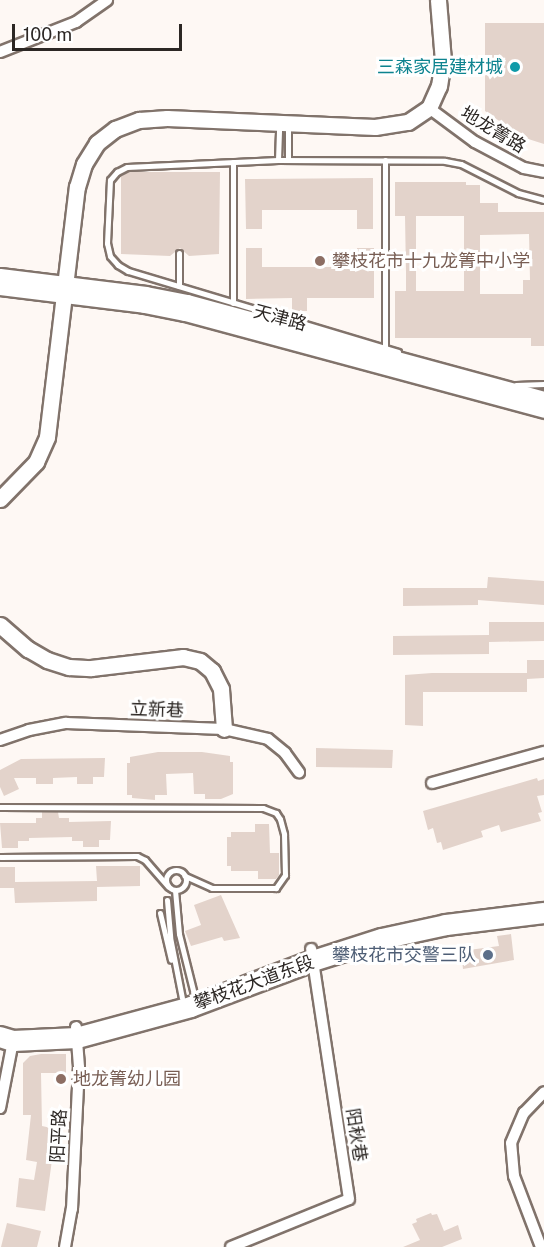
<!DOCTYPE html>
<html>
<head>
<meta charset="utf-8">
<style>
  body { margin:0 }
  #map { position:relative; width:544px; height:1247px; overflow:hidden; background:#fef8f4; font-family:"Public Sans","Noto Sans SC",sans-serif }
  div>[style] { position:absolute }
  .building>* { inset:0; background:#e3d3cb }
  .roads { filter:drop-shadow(2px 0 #81736b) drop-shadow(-2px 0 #81736b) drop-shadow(0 2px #81736b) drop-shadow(0 -2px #81736b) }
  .lane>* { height:5px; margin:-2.5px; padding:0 2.5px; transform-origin:2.5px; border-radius:2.5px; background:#fff }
  .lane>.ring { margin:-2.5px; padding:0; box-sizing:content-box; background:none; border:5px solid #fff; border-radius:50% }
  .street>* { height:10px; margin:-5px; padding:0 5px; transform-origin:5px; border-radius:5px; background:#fff }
  .secondary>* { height:15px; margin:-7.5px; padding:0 7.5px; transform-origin:7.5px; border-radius:7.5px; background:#fff }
  .highway>* { height:20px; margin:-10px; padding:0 10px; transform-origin:10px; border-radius:10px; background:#fff }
  .dots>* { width:16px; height:16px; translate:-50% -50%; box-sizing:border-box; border:3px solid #fff; border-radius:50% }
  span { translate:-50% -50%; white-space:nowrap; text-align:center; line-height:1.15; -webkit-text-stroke:6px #fff; paint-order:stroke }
  .culture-label { font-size:18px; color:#0d838f }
  .right { translate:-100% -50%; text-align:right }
  .street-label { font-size:18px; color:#2c2724 }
  .education-label { font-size:18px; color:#785e54 }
  .left { translate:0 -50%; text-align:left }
  .service-label { font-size:18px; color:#4e5e75 }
  .scale { position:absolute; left:12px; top:24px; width:170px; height:27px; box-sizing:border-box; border:3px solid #2c2724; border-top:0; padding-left:8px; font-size:18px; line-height:21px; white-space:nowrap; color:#2c2724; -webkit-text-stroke:4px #fff; paint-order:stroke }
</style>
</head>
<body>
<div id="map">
  <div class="building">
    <i style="clip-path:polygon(485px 23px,544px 23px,544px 144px,522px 137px,485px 111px)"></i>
    <i style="clip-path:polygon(128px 172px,220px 172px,219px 254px,189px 256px,180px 248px,170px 256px,121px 254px,121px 176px)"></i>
    <i style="clip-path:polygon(373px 178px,373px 229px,357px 229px,357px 210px,262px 210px,262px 229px,246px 229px,245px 179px)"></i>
    <i style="clip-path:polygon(evenodd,395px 182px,466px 182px,466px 185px,480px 185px,480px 203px,498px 203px,498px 212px,544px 212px,544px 346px,531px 346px,531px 338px,395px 338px,395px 291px,406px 291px,406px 273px,405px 216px,395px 216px,395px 182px,416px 216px,464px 216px,464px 291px,416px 291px,416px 216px,395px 182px,529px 234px,530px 280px,523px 280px,523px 294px,480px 294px,480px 235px,529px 234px)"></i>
    <i style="clip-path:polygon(246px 248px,262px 248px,262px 267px,357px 267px,357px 248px,374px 248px,374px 298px,307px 298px,307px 311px,292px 311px,292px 298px,246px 299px)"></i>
    <i style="clip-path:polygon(488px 577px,544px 581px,544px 605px,478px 600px,478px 605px,403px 606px,403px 588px,487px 588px)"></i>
    <i style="clip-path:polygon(489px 622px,544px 622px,544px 641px,489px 642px)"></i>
    <i style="clip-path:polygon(489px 635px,489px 654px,393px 655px,393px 636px)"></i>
    <i style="clip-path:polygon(527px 660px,544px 660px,544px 678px,527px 679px)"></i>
    <i style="clip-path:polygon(432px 673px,527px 673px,527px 692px,423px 692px,423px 726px,405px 725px,405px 675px)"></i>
    <i style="clip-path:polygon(316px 748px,393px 750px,392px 768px,316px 767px)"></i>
    <i style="clip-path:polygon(158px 752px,202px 752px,230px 756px,230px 762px,233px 762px,233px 794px,221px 799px,205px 799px,205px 794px,194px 794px,193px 773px,166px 774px,167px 795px,155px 795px,155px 800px,132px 798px,132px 795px,127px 795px,127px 763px,130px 763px,130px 757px)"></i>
    <i style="clip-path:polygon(105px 758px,104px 777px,93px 777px,93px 784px,77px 784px,77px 777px,53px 778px,53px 784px,36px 784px,36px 778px,14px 778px,19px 789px,4px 796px,0 787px,0 770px,21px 759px)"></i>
    <i style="clip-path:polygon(537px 778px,538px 781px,544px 779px,544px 795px,537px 796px,542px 812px,538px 813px,541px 821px,501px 832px,499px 825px,481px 831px,483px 837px,443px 850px,441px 842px,437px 843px,433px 828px,428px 830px,423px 811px)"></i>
    <i style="clip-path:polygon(42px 812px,58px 812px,59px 818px,69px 818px,69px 822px,111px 821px,110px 840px,99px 840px,99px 847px,83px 847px,83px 841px,72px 841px,72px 837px,29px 838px,29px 841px,18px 841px,18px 848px,2px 848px,0 823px,36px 823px,36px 818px,42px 818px)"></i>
    <i style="clip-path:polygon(255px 824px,269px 824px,270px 853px,279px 853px,279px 875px,276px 879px,258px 879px,258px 871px,231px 871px,231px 866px,227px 866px,227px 837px,231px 837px,231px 832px,255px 832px)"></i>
    <i style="clip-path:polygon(96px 866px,140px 866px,140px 886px,97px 887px,97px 901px,15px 903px,14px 888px,0 888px,0 867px,15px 867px,15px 882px,97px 881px)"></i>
    <i style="clip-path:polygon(221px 895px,240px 938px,224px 941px,222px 937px,191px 946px,185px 931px,201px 925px,194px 905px)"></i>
    <i style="clip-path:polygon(511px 934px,514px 960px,463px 969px,461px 951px,499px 946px,497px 936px)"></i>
    <i style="clip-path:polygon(41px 1054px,66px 1054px,66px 1073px,41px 1073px,42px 1126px,60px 1130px,57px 1147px,63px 1148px,60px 1162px,52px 1160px,45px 1211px,16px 1207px,19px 1178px,34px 1180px,37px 1162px,26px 1160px,31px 1115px,23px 1115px,23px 1063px,30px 1056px)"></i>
    <i style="clip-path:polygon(431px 1213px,432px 1215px,437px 1214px,444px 1231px,458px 1225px,462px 1239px,442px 1247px,403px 1247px,420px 1240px,412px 1224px,417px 1222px,416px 1219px)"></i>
    <i style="clip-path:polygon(7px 1223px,41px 1231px,37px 1247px,1px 1247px)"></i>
  </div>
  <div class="roads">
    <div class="lane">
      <i style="left:278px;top:160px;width:35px;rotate:-88deg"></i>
      <i style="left:288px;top:160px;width:35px;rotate:-90deg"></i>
      <i style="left:233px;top:162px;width:141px;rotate:90deg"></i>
      <i style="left:179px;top:253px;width:33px;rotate:90deg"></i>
      <i style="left:385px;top:348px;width:188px;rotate:-90deg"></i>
      <i style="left:398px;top:352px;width:282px;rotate:-163.3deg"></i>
      <i style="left:128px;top:271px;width:12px;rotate:-149deg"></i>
      <i style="left:118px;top:265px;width:12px;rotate:-132deg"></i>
      <i style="left:110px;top:256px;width:13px;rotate:-103deg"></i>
      <i style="left:107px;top:243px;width:63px;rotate:-87.3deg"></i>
      <i style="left:110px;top:180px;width:11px;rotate:-49deg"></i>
      <i style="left:117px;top:172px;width:11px;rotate:-27deg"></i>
      <i style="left:127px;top:167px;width:151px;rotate:-2.7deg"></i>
      <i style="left:278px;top:160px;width:167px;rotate:0.3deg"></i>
      <i style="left:445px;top:161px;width:16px;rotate:11deg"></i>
      <i style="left:461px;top:164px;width:64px;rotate:27deg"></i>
      <i style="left:518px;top:193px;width:27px;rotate:15deg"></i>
      <i style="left:516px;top:385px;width:28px;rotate:-2deg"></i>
      <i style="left:0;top:807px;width:263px;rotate:0.2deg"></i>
      <i style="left:263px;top:808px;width:14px;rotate:21deg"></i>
      <i style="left:276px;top:813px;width:7px;rotate:56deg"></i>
      <i style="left:280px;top:819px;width:16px;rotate:75deg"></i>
      <i style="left:284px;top:834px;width:41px;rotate:88.6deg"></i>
      <i style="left:285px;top:875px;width:16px;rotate:125deg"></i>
      <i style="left:276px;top:888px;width:64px;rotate:180deg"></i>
      <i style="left:212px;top:888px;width:30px;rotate:-156deg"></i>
      <i style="left:0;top:857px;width:137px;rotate:-0.4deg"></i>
      <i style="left:137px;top:856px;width:9px;rotate:27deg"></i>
      <i style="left:145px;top:860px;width:35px;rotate:49deg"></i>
      <i class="ring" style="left:166px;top:870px;width:15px;height:15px"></i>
      <i style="left:175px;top:890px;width:44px;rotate:84.8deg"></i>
      <i style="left:179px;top:934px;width:62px;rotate:76deg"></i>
      <i style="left:167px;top:900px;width:37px;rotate:85deg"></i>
      <i style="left:170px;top:937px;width:62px;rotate:78.9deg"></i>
      <i style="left:160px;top:913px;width:48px;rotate:76.8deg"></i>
    </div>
    <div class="street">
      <i style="left:0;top:52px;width:82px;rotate:-21.5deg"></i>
      <i style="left:76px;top:22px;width:38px;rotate:-35deg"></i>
      <i style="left:429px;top:108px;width:57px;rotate:36.5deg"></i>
      <i style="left:475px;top:142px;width:55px;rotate:28deg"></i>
      <i style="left:524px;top:168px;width:20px;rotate:11deg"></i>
      <i style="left:0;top:740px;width:31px;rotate:-19deg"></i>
      <i style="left:29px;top:730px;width:38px;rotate:-11deg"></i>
      <i style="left:66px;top:723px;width:158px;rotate:2.2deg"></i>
      <i style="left:224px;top:729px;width:45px;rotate:12.8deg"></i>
      <i style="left:268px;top:739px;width:22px;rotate:39deg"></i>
      <i style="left:285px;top:753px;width:24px;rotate:54deg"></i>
      <i style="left:432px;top:783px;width:116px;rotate:-15.5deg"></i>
      <i style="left:0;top:1108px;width:68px;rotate:-79deg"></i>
      <i style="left:65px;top:1247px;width:39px;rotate:-80deg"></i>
      <i style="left:72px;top:1209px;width:142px;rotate:-87.2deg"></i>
      <i style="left:79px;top:1067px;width:40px;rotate:-94.3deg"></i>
      <i style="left:231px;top:1247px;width:127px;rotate:-22.1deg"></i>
      <i style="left:349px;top:1199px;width:253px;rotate:-98.6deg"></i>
      <i style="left:541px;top:1247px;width:76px;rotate:-110.8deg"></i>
      <i style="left:514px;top:1176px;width:33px;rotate:-95deg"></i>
      <i style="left:511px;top:1143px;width:33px;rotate:-67deg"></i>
      <i style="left:524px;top:1113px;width:29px;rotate:-46deg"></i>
    </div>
    <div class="secondary">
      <i style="left:0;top:276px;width:147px;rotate:7deg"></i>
      <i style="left:146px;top:294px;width:42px;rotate:11deg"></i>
      <i style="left:187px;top:302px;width:370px;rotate:15.2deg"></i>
      <i style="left:0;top:287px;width:145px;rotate:7.1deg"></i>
      <i style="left:144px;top:305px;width:42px;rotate:11deg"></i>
      <i style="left:185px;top:313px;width:372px;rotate:15.1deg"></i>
      <i style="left:0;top:499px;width:52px;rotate:-45.8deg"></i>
      <i style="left:36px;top:462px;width:27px;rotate:-66deg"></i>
      <i style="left:47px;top:437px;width:252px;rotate:-83.2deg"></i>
      <i style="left:77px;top:187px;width:24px;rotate:-73deg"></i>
      <i style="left:84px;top:164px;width:25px;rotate:-58deg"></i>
      <i style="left:97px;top:143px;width:23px;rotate:-38deg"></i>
      <i style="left:115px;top:129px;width:26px;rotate:-21deg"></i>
      <i style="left:139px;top:120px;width:28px;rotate:-4deg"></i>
      <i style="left:167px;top:118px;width:208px;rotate:2.5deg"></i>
      <i style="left:375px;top:127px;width:33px;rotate:-9deg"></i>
      <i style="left:408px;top:122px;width:25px;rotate:-34deg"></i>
      <i style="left:429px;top:108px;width:24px;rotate:-66deg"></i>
      <i style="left:439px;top:86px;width:25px;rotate:-81deg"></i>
      <i style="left:443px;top:61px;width:61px;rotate:-94.7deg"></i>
      <i style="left:0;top:625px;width:37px;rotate:41deg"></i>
      <i style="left:28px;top:649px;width:22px;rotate:30deg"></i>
      <i style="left:47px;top:660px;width:23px;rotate:18deg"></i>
      <i style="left:69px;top:667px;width:22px;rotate:3deg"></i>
      <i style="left:91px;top:668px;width:93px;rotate:-6.8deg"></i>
      <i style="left:183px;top:657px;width:17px;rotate:13deg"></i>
      <i style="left:200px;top:661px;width:16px;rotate:40deg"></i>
      <i style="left:212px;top:671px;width:20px;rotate:63deg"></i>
      <i style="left:221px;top:689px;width:40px;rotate:85.7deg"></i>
    </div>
    <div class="highway">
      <i style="left:0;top:1037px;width:14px;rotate:17deg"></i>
      <i style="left:13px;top:1041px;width:64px;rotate:-2.7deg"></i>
      <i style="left:77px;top:1038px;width:118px;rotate:-15.2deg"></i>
      <i style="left:191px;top:1007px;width:130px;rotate:-20.7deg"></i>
      <i style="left:313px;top:961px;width:72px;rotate:-17.7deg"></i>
      <i style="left:382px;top:939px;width:66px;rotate:-12.3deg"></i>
      <i style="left:446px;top:925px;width:99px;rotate:-7deg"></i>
    </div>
  </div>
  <div class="dots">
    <i style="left:515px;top:67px;background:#0f9aa8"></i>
    <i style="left:320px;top:261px;background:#8d6e63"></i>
    <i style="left:488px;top:955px;background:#5c6f8a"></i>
    <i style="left:61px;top:1079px;background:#8d6e63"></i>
  </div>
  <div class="culture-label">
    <span class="right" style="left:503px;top:67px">三森家居建材城</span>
  </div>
  <div class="street-label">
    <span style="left:493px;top:130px;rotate:31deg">地龙箐路</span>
    <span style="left:280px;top:318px;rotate:15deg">天津路</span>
    <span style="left:157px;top:710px;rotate:2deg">立新巷</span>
    <span style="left:254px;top:983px;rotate:-20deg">攀枝花大道东段</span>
    <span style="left:356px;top:1135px;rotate:81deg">阳秋巷</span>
    <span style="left:59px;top:1136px;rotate:-87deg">阳平路</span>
  </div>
  <div class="education-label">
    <span class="left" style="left:332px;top:261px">攀枝花市十九龙箐中小学</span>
    <span class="left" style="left:73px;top:1079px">地龙箐幼儿园</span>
  </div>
  <div class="service-label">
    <span class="right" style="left:476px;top:955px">攀枝花市交警三队</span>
  </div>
  <div class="scale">100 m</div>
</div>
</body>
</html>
